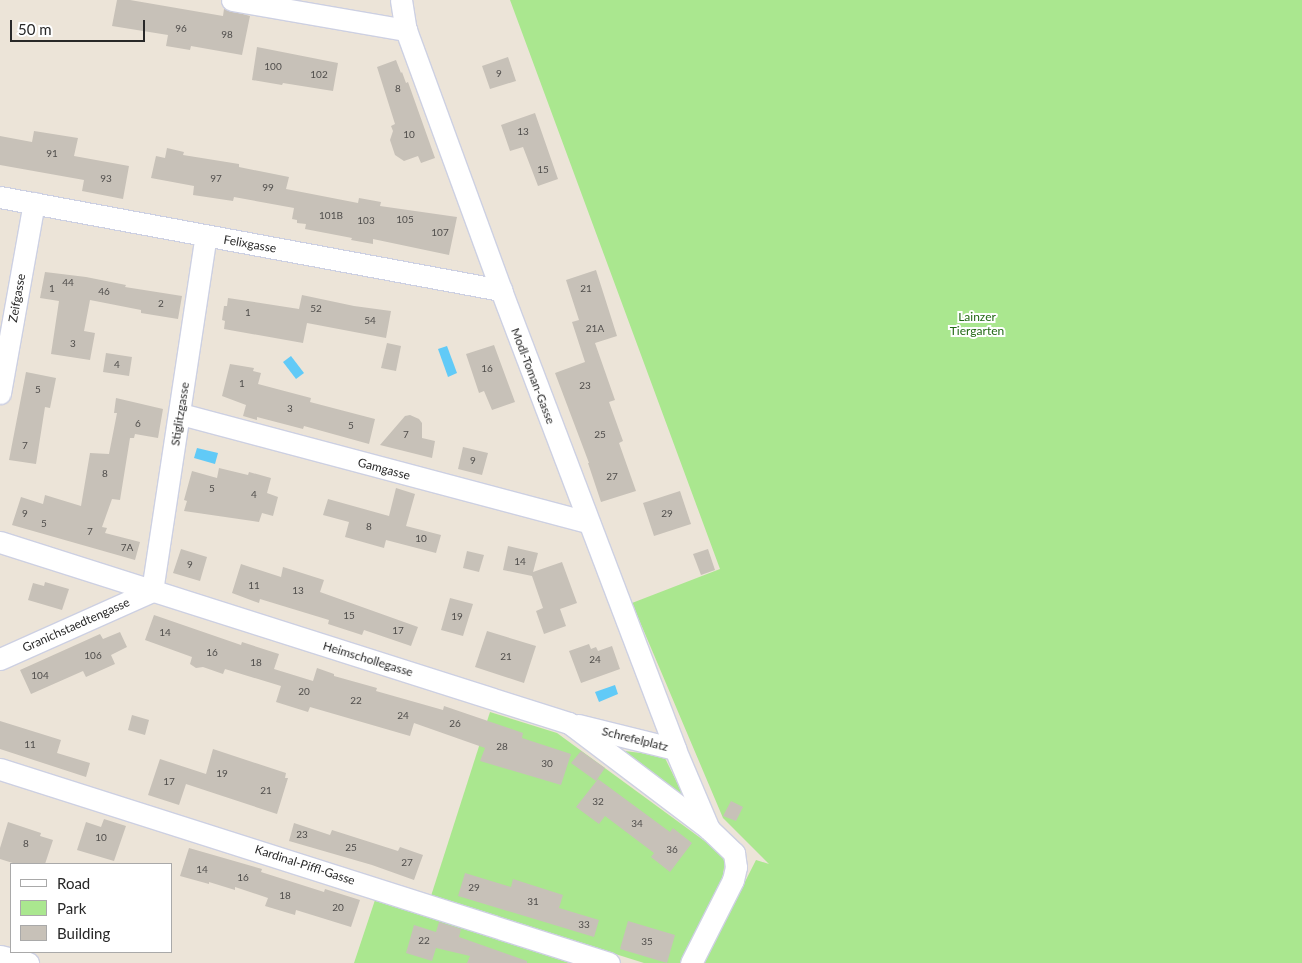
<!DOCTYPE html>
<html>
<head>
<meta charset="utf-8">
<style>
  body { margin:0 }
  #map { position:relative; width:1302px; height:963px; overflow:hidden; background:#ece4d8; font-family:Lato,sans-serif }
  div>[style] { position:absolute }
  .green>* { inset:0; background:#aae78f }
  .water>* { inset:0; background:#61caf7 }
  .building>* { inset:0; background:#c7c1b8 }
  .roads { filter:drop-shadow(1px 0 #cdd0e2) drop-shadow(-1px 0 #cdd0e2) drop-shadow(0 1px #cdd0e2) drop-shadow(0 -1px #cdd0e2) }
  .minor>* { height:21px; margin:-10.5px; padding:0 10.5px; transform-origin:10.5px; border-radius:10.5px; background:#fff }
  span { translate:-50% -50%; white-space:nowrap; text-align:center; line-height:1.15; -webkit-text-stroke:4px #fff; paint-order:stroke }
  .number-label { font-size:10px; color:#504e4c }
  .number-label span { -webkit-text-stroke-width:0 }
  .street-label { font-size:12px; color:#282828 }
  .park-label { font-size:12px; color:#226914 }
  .legend { position:absolute; left:10px; top:863px; width:162px; height:90px; box-sizing:border-box; background:#fff; border:1px solid #a9a9a9; margin:0; padding:6px 9px; list-style:none; font-size:15px; color:#282828 }
  .legend li { display:flex; align-items:center; gap:10px; height:25px }
  .legend b { width:25px; border:1px solid #a9a9a9 }
  .scale { position:absolute; left:10px; top:20px; width:135px; height:22px; box-sizing:border-box; border:2px solid #282828; border-top:0; padding-left:6px; font-size:15px; line-height:18px; white-space:nowrap; color:#282828; -webkit-text-stroke:4px #fff; paint-order:stroke }
</style>
</head>
<body>
<div id="map">
  <div class="green">
    <i style="clip-path:polygon(510px 0,1302px 0,1302px 963px,704px 963px,756px 860px,769px 864px,723px 818px,632px 603px,720px 569px)"></i>
    <i style="clip-path:polygon(490px 712px,557px 733px,721px 853px,725px 862px,722px 880px,681px 963px,644px 963px,431px 896px)"></i>
    <i style="clip-path:polygon(625px 751px,664px 756px,684px 797px,625px 755px)"></i>
    <i style="clip-path:polygon(376px 897px,585px 963px,354px 963px)"></i>
  </div>
  <div class="water">
    <i style="clip-path:polygon(447px 346px,457px 373px,448px 377px,438px 349px)"></i>
    <i style="clip-path:polygon(291px 356px,304px 373px,296px 379px,283px 362px)"></i>
    <i style="clip-path:polygon(197px 448px,218px 453px,215px 464px,194px 458px)"></i>
    <i style="clip-path:polygon(615px 685px,618px 694px,599px 702px,595px 692px)"></i>
  </div>
  <div class="building">
    <i style="clip-path:polygon(117px 0,130px 0,223px 16px,224px 9px,250px 16px,242px 55px,191px 46px,190px 50px,166px 46px,168px 35px,112px 26px)"></i>
    <i style="clip-path:polygon(257px 47px,338px 63px,333px 91px,283px 83px,282px 85px,252px 80px)"></i>
    <i style="clip-path:polygon(508px 57px,516px 81px,490px 89px,482px 66px)"></i>
    <i style="clip-path:polygon(396px 60px,401px 73px,402px 72px,406px 83px,408px 82px,435px 158px,421px 163px,418px 156px,404px 161px,395px 155px,390px 140px,393px 131px,391px 126px,395px 124px,377px 67px)"></i>
    <i style="clip-path:polygon(535px 113px,558px 179px,538px 186px,523px 147px,510px 151px,501px 125px)"></i>
    <i style="clip-path:polygon(34px 131px,78px 138px,74px 156px,129px 166px,123px 199px,82px 191px,84px 180px,0 165px,0 136px,32px 142px)"></i>
    <i style="clip-path:polygon(167px 148px,184px 152px,183px 155px,239px 164px,239px 167px,289px 177px,286px 189px,358px 203px,359px 198px,381px 202px,380px 206px,457px 217px,449px 255px,373px 239px,373px 244px,351px 240px,352px 238px,305px 229px,306px 224px,297px 223px,297px 220px,292px 219px,294px 208px,234px 197px,233px 201px,193px 195px,194px 186px,151px 178px,156px 156px,165px 158px)"></i>
    <i style="clip-path:polygon(596px 270px,617px 336px,595px 343px,615px 400px,609px 402px,623px 441px,619px 443px,636px 491px,601px 502px,588px 463px,589px 463px,555px 373px,585px 362px,572px 322px,579px 320px,566px 280px)"></i>
    <i style="clip-path:polygon(45px 272px,86px 277px,126px 285px,125px 287px,182px 296px,178px 319px,141px 313px,141px 310px,90px 300px,84px 331px,95px 333px,90px 360px,51px 354px,59px 301px,40px 298px)"></i>
    <i style="clip-path:polygon(302px 295px,354px 306px,391px 311px,386px 338px,307px 323px,303px 343px,224px 329px,225px 321px,222px 320px,224px 306px,227px 306px,228px 298px,299px 309px)"></i>
    <i style="clip-path:polygon(387px 343px,401px 346px,396px 371px,381px 368px)"></i>
    <i style="clip-path:polygon(494px 345px,515px 402px,492px 410px,484px 391px,479px 393px,466px 354px)"></i>
    <i style="clip-path:polygon(106px 353px,132px 357px,129px 376px,103px 372px)"></i>
    <i style="clip-path:polygon(230px 364px,254px 368px,253px 371px,261px 373px,258px 384px,311px 398px,310px 402px,375px 419px,369px 444px,304px 426px,303px 429px,257px 417px,257px 420px,243px 416px,246px 405px,222px 396px)"></i>
    <i style="clip-path:polygon(26px 372px,56px 378px,50px 408px,45px 407px,36px 464px,9px 460px)"></i>
    <i style="clip-path:polygon(116px 398px,163px 409px,158px 438px,135px 434px,134px 438px,130px 438px,120px 500px,112px 499px,102px 527px,107px 528px,105px 533px,140px 542px,135px 560px,12px 525px,21px 497px,43px 504px,45px 495px,81px 506px,90px 453px,109px 454px,117px 413px,114px 413px)"></i>
    <i style="clip-path:polygon(410px 415px,419px 419px,422px 423px,422px 438px,435px 441px,432px 458px,380px 445px,405px 416px)"></i>
    <i style="clip-path:polygon(463px 447px,488px 453px,482px 475px,458px 469px)"></i>
    <i style="clip-path:polygon(219px 468px,248px 475px,249px 472px,271px 478px,267px 493px,278px 497px,273px 516px,262px 513px,259px 522px,184px 511px,187px 501px,184px 500px,192px 471px,217px 478px)"></i>
    <i style="clip-path:polygon(396px 488px,415px 494px,406px 526px,441px 535px,436px 553px,386px 540px,384px 548px,345px 537px,349px 522px,323px 515px,328px 499px,389px 516px)"></i>
    <i style="clip-path:polygon(680px 491px,691px 524px,654px 536px,643px 503px)"></i>
    <i style="clip-path:polygon(508px 546px,538px 553px,533px 572px,562px 562px,577px 603px,560px 609px,566px 626px,544px 634px,536px 611px,543px 608px,532px 576px,503px 570px)"></i>
    <i style="clip-path:polygon(181px 549px,207px 557px,200px 581px,173px 573px)"></i>
    <i style="clip-path:polygon(708px 549px,715px 570px,701px 575px,693px 554px)"></i>
    <i style="clip-path:polygon(467px 551px,484px 555px,479px 572px,463px 568px)"></i>
    <i style="clip-path:polygon(241px 564px,281px 577px,283px 567px,324px 580px,320px 592px,418px 627px,411px 646px,364px 630px,362px 635px,328px 624px,329px 620px,260px 599px,259px 603px,232px 593px)"></i>
    <i style="clip-path:polygon(45px 582px,69px 589px,62px 610px,28px 600px,33px 583px,44px 586px)"></i>
    <i style="clip-path:polygon(450px 598px,473px 604px,463px 636px,441px 630px)"></i>
    <i style="clip-path:polygon(154px 615px,241px 645px,242px 642px,279px 654px,274px 669px,313px 681px,317px 668px,334px 674px,334px 676px,377px 688px,376px 691px,443px 710px,444px 706px,523px 733px,522px 738px,571px 754px,561px 785px,480px 761px,485px 748px,414px 723px,410px 736px,310px 707px,308px 712px,276px 702px,281px 686px,225px 669px,223px 674px,203px 667px,196px 668px,190px 664px,192px 657px,145px 640px)"></i>
    <i style="clip-path:polygon(487px 631px,536px 646px,524px 683px,475px 667px)"></i>
    <i style="clip-path:polygon(120px 632px,127px 647px,111px 655px,115px 664px,86px 677px,83px 671px,31px 694px,20px 670px,100px 634px,103px 639px)"></i>
    <i style="clip-path:polygon(589px 644px,591px 649px,596px 647px,598px 651px,612px 646px,620px 669px,581px 683px,569px 651px)"></i>
    <i style="clip-path:polygon(132px 715px,149px 720px,145px 735px,128px 730px)"></i>
    <i style="clip-path:polygon(0 721px,61px 740px,57px 753px,90px 763px,86px 777px,0 749px)"></i>
    <i style="clip-path:polygon(213px 749px,286px 773px,285px 778px,288px 778px,277px 814px,186px 784px,179px 805px,148px 795px,160px 759px,206px 774px)"></i>
    <i style="clip-path:polygon(581px 751px,605px 768px,596px 781px,571px 763px)"></i>
    <i style="clip-path:polygon(598px 779px,670px 832px,673px 828px,692px 843px,670px 872px,651px 857px,654px 853px,605px 816px,599px 824px,576px 807px)"></i>
    <i style="clip-path:polygon(731px 801px,743px 807px,736px 821px,723px 816px)"></i>
    <i style="clip-path:polygon(104px 819px,126px 826px,114px 861px,77px 850px,86px 822px,101px 827px)"></i>
    <i style="clip-path:polygon(8px 822px,41px 833px,40px 836px,53px 840px,45px 864px,16px 864px,0 859px,0 848px)"></i>
    <i style="clip-path:polygon(294px 823px,330px 835px,332px 830px,398px 851px,400px 847px,423px 855px,414px 880px,372px 865px,289px 841px)"></i>
    <i style="clip-path:polygon(189px 848px,262px 869px,261px 872px,324px 892px,325px 889px,360px 900px,351px 927px,296px 910px,295px 915px,265px 906px,268px 898px,235px 887px,235px 890px,209px 882px,209px 884px,180px 876px)"></i>
    <i style="clip-path:polygon(465px 873px,511px 887px,513px 879px,563px 895px,559px 908px,599px 920px,594px 937px,458px 896px)"></i>
    <i style="clip-path:polygon(628px 921px,675px 935px,667px 963px,620px 949px)"></i>
    <i style="clip-path:polygon(439px 922px,461px 929px,459px 937px,527px 961px,527px 963px,467px 963px,470px 956px,436px 948px,432px 961px,406px 953px,414px 925px,436px 932px)"></i>
  </div>
  <div class="roads">
    <div class="minor">
      <i style="left:232px;top:0;width:177px;rotate:9.8deg"></i>
      <i style="left:401px;top:0;width:30px;rotate:81deg"></i>
      <i style="left:406px;top:30px;width:277px;rotate:69.9deg"></i>
      <i style="left:501px;top:290px;width:491px;rotate:69.2deg"></i>
      <i style="left:675px;top:749px;width:87px;rotate:67deg"></i>
      <i style="left:0;top:197px;width:510px;rotate:10.52deg"></i>
      <i style="left:0;top:393px;width:193px;rotate:-79.9deg"></i>
      <i style="left:181px;top:414px;width:421px;rotate:14.9deg"></i>
      <i style="left:0;top:542px;width:597px;rotate:17.65deg"></i>
      <i style="left:569px;top:723px;width:176px;rotate:37.1deg"></i>
      <i style="left:709px;top:829px;width:35px;rotate:44deg"></i>
      <i style="left:734px;top:853px;width:14px;rotate:82deg"></i>
      <i style="left:736px;top:867px;width:13px;rotate:103deg"></i>
      <i style="left:733px;top:880px;width:93px;rotate:116.8deg"></i>
      <i style="left:0;top:659px;width:167px;rotate:-24.1deg"></i>
      <i style="left:152px;top:591px;width:359px;rotate:-81.4deg"></i>
      <i style="left:578px;top:725px;width:100px;rotate:13.9deg"></i>
      <i style="left:0;top:769px;width:639px;rotate:17.67deg"></i>
      <i style="left:0;top:956px;width:29px;rotate:14deg"></i>
    </div>
  </div>
  <div class="number-label">
    <span style="left:181px;top:29px">96</span>
    <span style="left:227px;top:35px">98</span>
    <span style="left:273px;top:67px">100</span>
    <span style="left:499px;top:74px">9</span>
    <span style="left:319px;top:75px">102</span>
    <span style="left:398px;top:89px">8</span>
    <span style="left:523px;top:132px">13</span>
    <span style="left:409px;top:135px">10</span>
    <span style="left:52px;top:154px">91</span>
    <span style="left:543px;top:170px">15</span>
    <span style="left:106px;top:179px">93</span>
    <span style="left:216px;top:179px">97</span>
    <span style="left:268px;top:188px">99</span>
    <span style="left:331px;top:216px">101B</span>
    <span style="left:405px;top:220px">105</span>
    <span style="left:366px;top:221px">103</span>
    <span style="left:440px;top:233px">107</span>
    <span style="left:68px;top:283px">44</span>
    <span style="left:52px;top:289px">1</span>
    <span style="left:586px;top:289px">21</span>
    <span style="left:104px;top:292px">46</span>
    <span style="left:161px;top:304px">2</span>
    <span style="left:316px;top:309px">52</span>
    <span style="left:248px;top:313px">1</span>
    <span style="left:370px;top:321px">54</span>
    <span style="left:595px;top:329px">21A</span>
    <span style="left:73px;top:344px">3</span>
    <span style="left:117px;top:365px">4</span>
    <span style="left:487px;top:369px">16</span>
    <span style="left:242px;top:384px">1</span>
    <span style="left:585px;top:386px">23</span>
    <span style="left:38px;top:390px">5</span>
    <span style="left:290px;top:409px">3</span>
    <span style="left:138px;top:424px">6</span>
    <span style="left:351px;top:426px">5</span>
    <span style="left:406px;top:435px">7</span>
    <span style="left:600px;top:435px">25</span>
    <span style="left:25px;top:446px">7</span>
    <span style="left:473px;top:461px">9</span>
    <span style="left:105px;top:474px">8</span>
    <span style="left:612px;top:477px">27</span>
    <span style="left:212px;top:489px">5</span>
    <span style="left:254px;top:495px">4</span>
    <span style="left:25px;top:514px">9</span>
    <span style="left:667px;top:514px">29</span>
    <span style="left:44px;top:524px">5</span>
    <span style="left:369px;top:527px">8</span>
    <span style="left:90px;top:532px">7</span>
    <span style="left:421px;top:539px">10</span>
    <span style="left:127px;top:548px">7A</span>
    <span style="left:520px;top:562px">14</span>
    <span style="left:190px;top:565px">9</span>
    <span style="left:254px;top:586px">11</span>
    <span style="left:298px;top:591px">13</span>
    <span style="left:349px;top:616px">15</span>
    <span style="left:457px;top:617px">19</span>
    <span style="left:398px;top:631px">17</span>
    <span style="left:165px;top:633px">14</span>
    <span style="left:212px;top:653px">16</span>
    <span style="left:93px;top:656px">106</span>
    <span style="left:506px;top:657px">21</span>
    <span style="left:595px;top:660px">24</span>
    <span style="left:256px;top:663px">18</span>
    <span style="left:40px;top:676px">104</span>
    <span style="left:304px;top:692px">20</span>
    <span style="left:356px;top:701px">22</span>
    <span style="left:403px;top:716px">24</span>
    <span style="left:455px;top:724px">26</span>
    <span style="left:30px;top:745px">11</span>
    <span style="left:502px;top:747px">28</span>
    <span style="left:547px;top:764px">30</span>
    <span style="left:222px;top:774px">19</span>
    <span style="left:169px;top:782px">17</span>
    <span style="left:266px;top:791px">21</span>
    <span style="left:598px;top:802px">32</span>
    <span style="left:637px;top:824px">34</span>
    <span style="left:302px;top:835px">23</span>
    <span style="left:101px;top:838px">10</span>
    <span style="left:26px;top:844px">8</span>
    <span style="left:351px;top:848px">25</span>
    <span style="left:672px;top:850px">36</span>
    <span style="left:407px;top:863px">27</span>
    <span style="left:202px;top:870px">14</span>
    <span style="left:243px;top:878px">16</span>
    <span style="left:474px;top:888px">29</span>
    <span style="left:285px;top:896px">18</span>
    <span style="left:533px;top:902px">31</span>
    <span style="left:338px;top:908px">20</span>
    <span style="left:584px;top:925px">33</span>
    <span style="left:424px;top:941px">22</span>
    <span style="left:647px;top:942px">35</span>
  </div>
  <div class="street-label">
    <span style="left:250px;top:244px;rotate:10deg">Felixgasse</span>
    <span style="left:17px;top:298px;rotate:-80deg">Zeifgasse</span>
    <span style="left:533px;top:376px;rotate:69deg">Modl-Toman-Gasse</span>
    <span style="left:180px;top:414px;rotate:-81deg">Stiglitzgasse</span>
    <span style="left:384px;top:469px;rotate:15deg">Gamgasse</span>
    <span style="left:76px;top:625px;rotate:-24deg">Granichstaedtengasse</span>
    <span style="left:368px;top:659px;rotate:17deg">Heimschollegasse</span>
    <span style="left:635px;top:739px;rotate:14deg">Schrefelplatz</span>
    <span style="left:305px;top:865px;rotate:18deg">Kardinal-Piffl-Gasse</span>
  </div>
  <div class="park-label">
    <span style="left:977px;top:324px">Lainzer<br>Tiergarten</span>
  </div>
  <ul class="legend">
  <li><b style="height:6px;background:#fff"></b>Road</li>
  <li><b style="height:14px;background:#aae78f"></b>Park</li>
  <li><b style="height:14px;background:#c7c1b8"></b>Building</li>
  </ul>
  <div class="scale">50 m</div>
</div>
</body>
</html>
